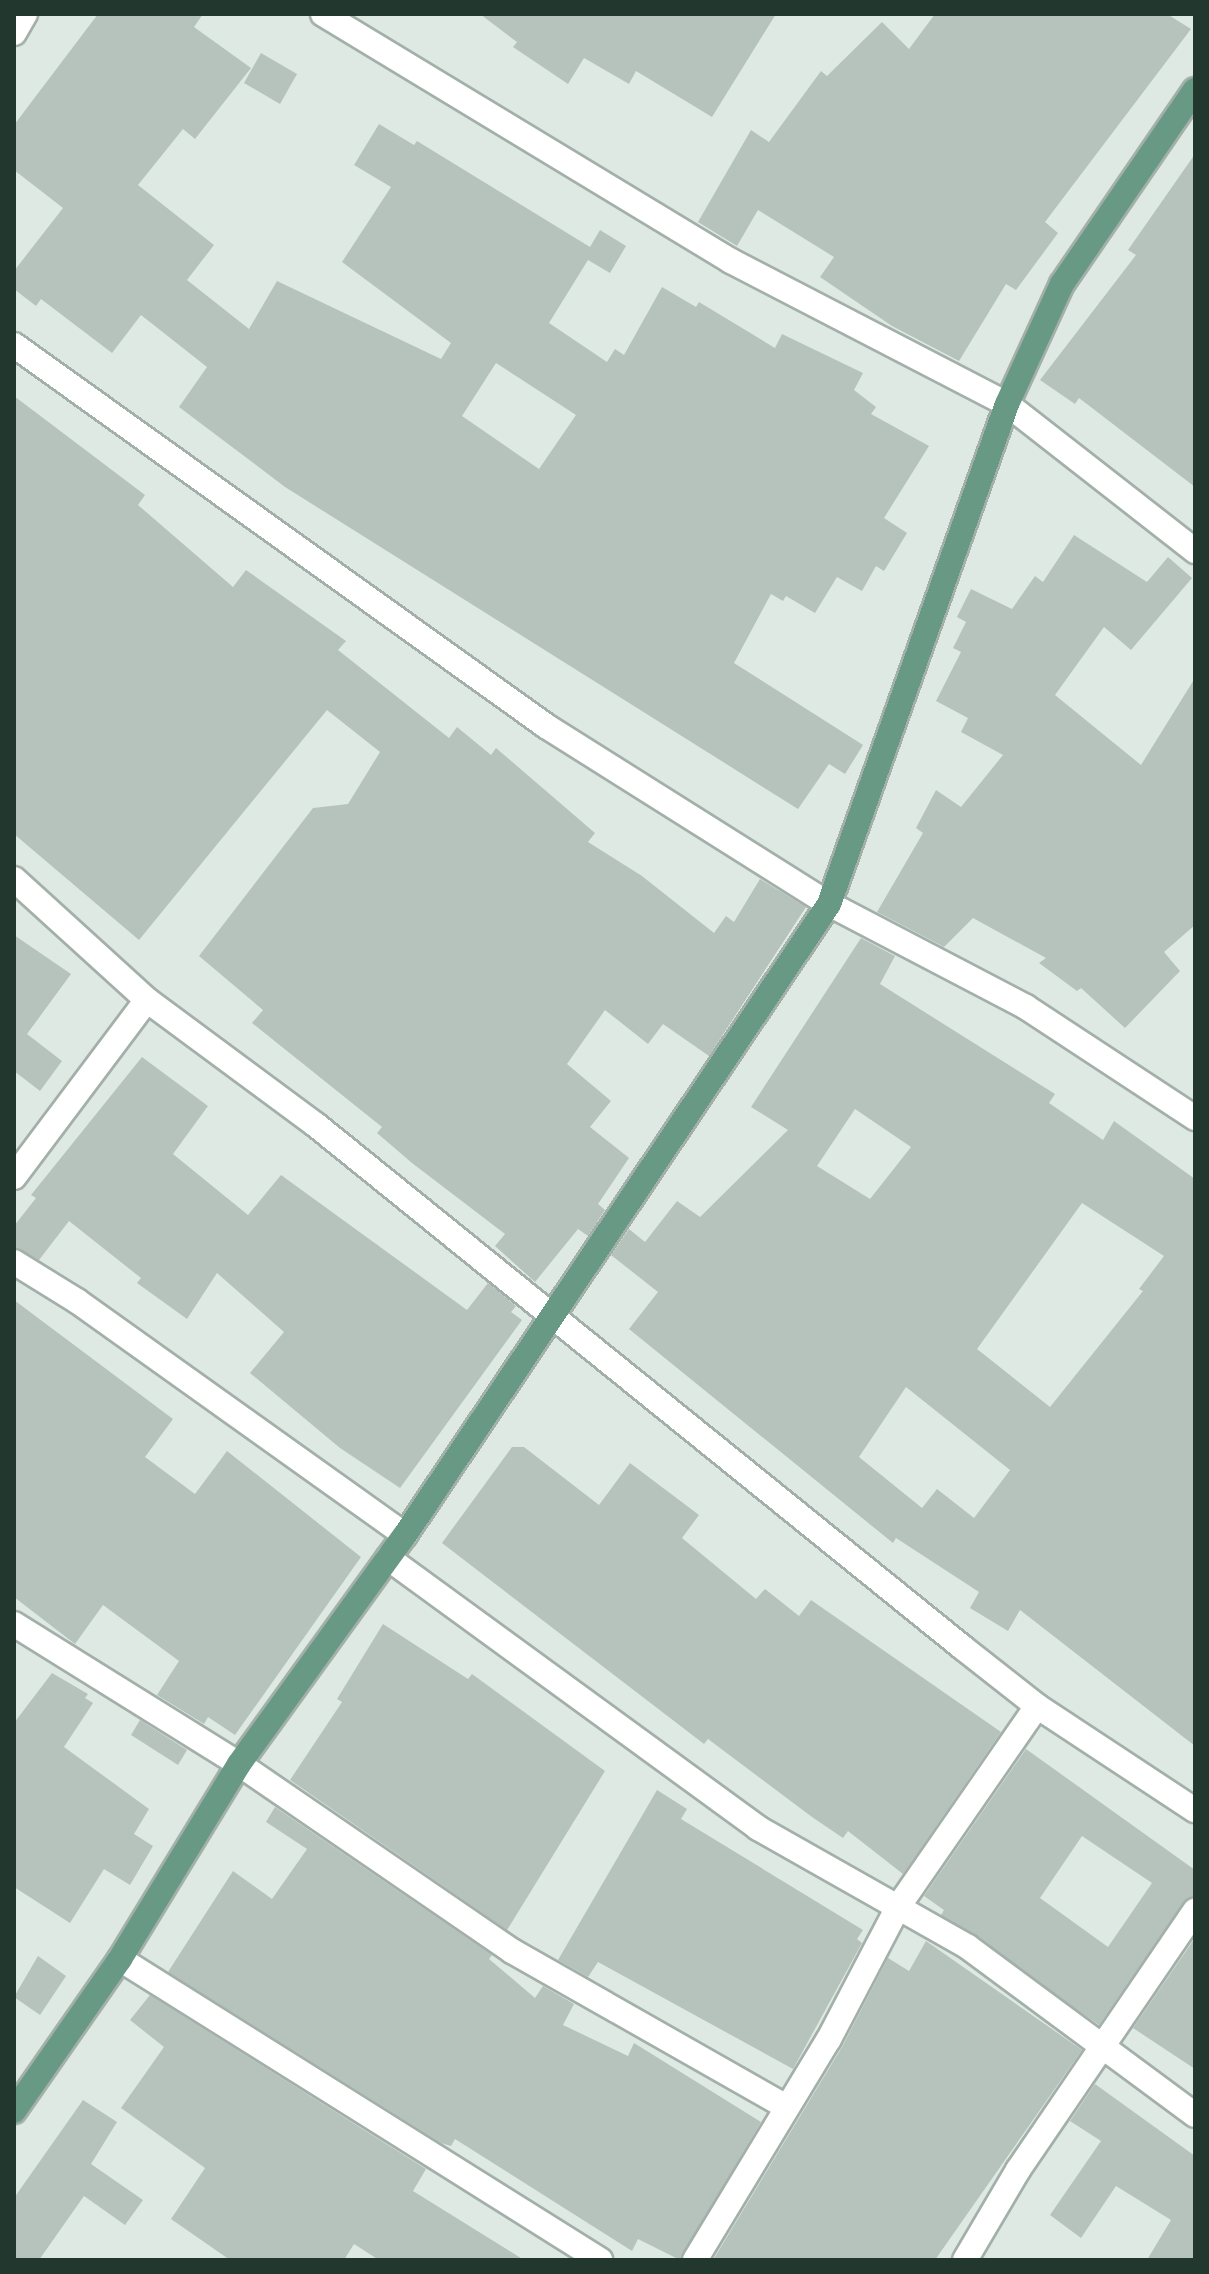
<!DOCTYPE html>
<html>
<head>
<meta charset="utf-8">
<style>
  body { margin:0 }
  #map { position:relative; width:1209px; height:2274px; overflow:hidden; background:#dfe9e3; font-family:"Fira Sans",sans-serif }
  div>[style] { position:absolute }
  .building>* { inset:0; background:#b5c3bc }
  .roads { filter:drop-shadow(2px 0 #a3b0a9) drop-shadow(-2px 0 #a3b0a9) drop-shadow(0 2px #a3b0a9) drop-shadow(0 -2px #a3b0a9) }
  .minor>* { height:24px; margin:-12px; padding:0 12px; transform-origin:12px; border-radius:12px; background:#fff }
  .major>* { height:24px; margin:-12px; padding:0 12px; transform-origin:12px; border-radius:12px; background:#689985 }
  span { translate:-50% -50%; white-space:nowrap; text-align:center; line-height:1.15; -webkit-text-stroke:8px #eff6f1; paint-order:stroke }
  .frame { position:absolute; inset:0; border:16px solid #22372e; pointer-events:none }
</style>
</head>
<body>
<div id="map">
  <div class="building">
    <i style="clip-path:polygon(evenodd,98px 14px,203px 14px,194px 27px,251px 68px,195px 139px,183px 129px,138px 185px,214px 245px,187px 280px,249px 329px,277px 281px,441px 359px,451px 343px,342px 262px,391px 187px,354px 165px,379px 124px,414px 145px,417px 141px,590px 247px,600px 230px,626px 246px,610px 273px,588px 260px,549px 323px,607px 362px,615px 349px,624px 355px,662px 287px,696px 307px,699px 302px,775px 348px,782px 334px,863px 373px,854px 390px,876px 407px,871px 414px,929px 446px,884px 518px,907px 533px,884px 571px,876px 566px,862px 591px,837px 577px,815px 613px,786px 596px,783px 601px,771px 594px,734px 663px,863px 745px,845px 774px,829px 764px,798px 809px,285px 487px,179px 407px,207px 367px,141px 315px,112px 353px,41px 299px,36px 306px,14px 289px,14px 271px,63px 208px,14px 170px,14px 125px,98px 14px,496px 363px,576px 415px,539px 469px,462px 416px,496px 363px)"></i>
    <i style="clip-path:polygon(480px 14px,776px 14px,712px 117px,636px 71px,629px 84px,584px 58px,568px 84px,513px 47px,517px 42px)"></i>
    <i style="clip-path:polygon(935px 14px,1167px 14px,1191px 29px,1045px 222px,1058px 233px,1016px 290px,1006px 284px,959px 361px,892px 326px,820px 277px,834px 257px,758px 210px,737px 246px,698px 222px,751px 130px,769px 142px,821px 71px,827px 76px,882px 22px,909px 49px)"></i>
    <i style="clip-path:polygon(261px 53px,297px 74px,280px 104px,244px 83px)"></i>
    <i style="clip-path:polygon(1195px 154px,1195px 487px,1079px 398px,1075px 404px,1040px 380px,1136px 255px,1128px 250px)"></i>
    <i style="clip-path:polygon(14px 396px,145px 495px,138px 505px,233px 587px,246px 570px,346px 641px,338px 650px,449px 738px,457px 727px,491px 755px,496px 748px,595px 833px,588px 842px,642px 876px,714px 933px,726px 916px,734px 922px,760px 879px,806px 907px,709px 1056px,663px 1024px,648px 1044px,605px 1010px,567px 1064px,611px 1101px,590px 1127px,629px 1158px,598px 1204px,605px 1210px,588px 1236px,578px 1229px,535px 1282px,495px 1246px,505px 1234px,412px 1163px,377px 1133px,382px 1127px,252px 1023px,263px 1010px,199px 956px,313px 808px,348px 804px,380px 752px,327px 710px,139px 940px,14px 834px)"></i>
    <i style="clip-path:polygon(1074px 535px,1147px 582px,1168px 557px,1192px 578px,1131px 650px,1104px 627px,1055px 695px,1141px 765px,1195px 678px,1195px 925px,1164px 952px,1180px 971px,1125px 1028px,1081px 988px,1077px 991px,1039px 963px,1046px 958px,973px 918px,944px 947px,877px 912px,923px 833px,916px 828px,936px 790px,961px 807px,1003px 755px,961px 732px,968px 718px,936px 701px,961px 652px,953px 648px,966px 622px,957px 617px,971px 589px,1012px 609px,1035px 576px,1043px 582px)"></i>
    <i style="clip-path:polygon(14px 935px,71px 974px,27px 1034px,62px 1061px,40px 1091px,14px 1071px)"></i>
    <i style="clip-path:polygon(evenodd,861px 938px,895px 956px,880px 984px,1055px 1094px,1049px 1103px,1103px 1140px,1114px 1121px,1195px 1179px,1195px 1746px,1020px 1610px,1008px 1631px,970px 1608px,979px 1592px,896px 1538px,893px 1543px,629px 1329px,658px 1292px,611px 1255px,629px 1229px,645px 1242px,677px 1201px,700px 1217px,788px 1130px,751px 1107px,861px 938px,855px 1109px,911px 1147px,870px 1199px,817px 1166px,855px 1109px,861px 938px,1082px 1203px,1164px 1256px,1139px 1289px,1143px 1291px,1050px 1407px,977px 1349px,1082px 1203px,861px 938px,906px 1387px,1010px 1470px,974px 1518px,937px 1489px,922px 1508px,859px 1457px,906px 1387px)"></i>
    <i style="clip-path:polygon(142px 1057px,208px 1106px,173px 1154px,248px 1215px,281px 1175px,467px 1310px,488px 1283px,516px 1306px,511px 1312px,522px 1320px,400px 1488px,340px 1448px,250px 1373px,284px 1332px,217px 1273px,187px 1319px,137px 1283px,141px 1278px,69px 1221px,39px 1260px,14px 1247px,14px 1226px,36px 1198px,31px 1195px)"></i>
    <i style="clip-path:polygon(14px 1300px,173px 1419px,145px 1457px,195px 1494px,227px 1451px,361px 1557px,235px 1735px,208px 1717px,204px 1724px,157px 1695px,179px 1661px,103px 1605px,75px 1644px,14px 1597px)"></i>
    <i style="clip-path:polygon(512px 1447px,524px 1447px,599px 1505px,630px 1463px,699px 1515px,682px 1538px,756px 1599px,765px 1589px,799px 1616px,811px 1600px,1001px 1732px,903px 1874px,848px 1831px,843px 1838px,812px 1817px,708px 1739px,704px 1744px,442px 1543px)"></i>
    <i style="clip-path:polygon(383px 1624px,468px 1679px,472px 1674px,605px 1771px,507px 1930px,290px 1780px,342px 1702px,337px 1699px)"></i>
    <i style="clip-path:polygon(52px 1673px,88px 1694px,85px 1698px,93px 1703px,64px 1747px,149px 1809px,134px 1834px,153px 1846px,130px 1885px,104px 1869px,70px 1923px,14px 1887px,14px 1723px)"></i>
    <i style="clip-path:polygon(140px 1720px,187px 1750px,178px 1765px,131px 1735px)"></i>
    <i style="clip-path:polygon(evenodd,1026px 1749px,1195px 1870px,1195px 1896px,1183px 1903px,1099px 2025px,941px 1915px,944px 1910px,924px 1896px,1026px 1749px,1082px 1836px,1152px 1883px,1108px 1947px,1040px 1898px,1082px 1836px)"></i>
    <i style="clip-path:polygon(657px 1790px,687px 1809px,681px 1819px,863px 1930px,857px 1939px,862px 1943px,793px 2069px,598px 1962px,588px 1977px,558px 1960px)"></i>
    <i style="clip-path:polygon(275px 1807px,492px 1955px,489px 1959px,535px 1998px,543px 1986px,574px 2004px,563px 2025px,628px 2056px,634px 2043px,761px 2122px,680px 2260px,638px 2239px,632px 2251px,455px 2139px,451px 2146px,441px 2143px,168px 1972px,233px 1871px,272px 1899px,307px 1849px,266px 1822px)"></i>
    <i style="clip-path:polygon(1195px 1938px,1195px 2069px,1133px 2028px)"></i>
    <i style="clip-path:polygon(926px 1941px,1082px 2050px,935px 2260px,713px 2260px,842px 2047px,888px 1958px,909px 1971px)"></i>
    <i style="clip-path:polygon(38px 1956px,66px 1976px,40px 2015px,14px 1997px)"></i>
    <i style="clip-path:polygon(150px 1995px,426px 2169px,413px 2191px,524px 2260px,379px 2260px,354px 2244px,344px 2260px,230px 2260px,171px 2219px,205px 2168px,121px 2108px,164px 2047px,130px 2020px)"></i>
    <i style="clip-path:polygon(1095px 2084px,1195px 2156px,1195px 2260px,1147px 2260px,1171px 2220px,1116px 2186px,1081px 2238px,1050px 2215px,1101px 2141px,1070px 2121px)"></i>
    <i style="clip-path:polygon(83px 2100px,117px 2122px,91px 2164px,143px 2200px,125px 2225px,84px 2196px,39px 2260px,14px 2260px,14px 2198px)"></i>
  </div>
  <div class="roads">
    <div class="minor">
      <i style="left:323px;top:14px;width:477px;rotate:31.2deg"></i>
      <i style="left:731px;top:261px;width:311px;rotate:27.4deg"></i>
      <i style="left:1007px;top:404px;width:239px;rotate:38deg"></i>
      <i style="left:14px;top:33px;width:22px;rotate:-60deg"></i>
      <i style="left:14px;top:345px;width:654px;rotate:35.61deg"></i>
      <i style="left:546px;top:726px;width:334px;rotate:32.2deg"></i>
      <i style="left:829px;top:904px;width:222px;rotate:27.6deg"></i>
      <i style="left:1026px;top:1007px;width:202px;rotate:33.3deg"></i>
      <i style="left:14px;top:879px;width:180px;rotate:42.3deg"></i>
      <i style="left:147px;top:1000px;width:210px;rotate:36.5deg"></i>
      <i style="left:316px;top:1125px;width:831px;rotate:38.94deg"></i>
      <i style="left:962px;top:1647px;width:95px;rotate:38.2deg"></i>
      <i style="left:1037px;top:1706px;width:189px;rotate:33.4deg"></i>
      <i style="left:14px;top:1177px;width:221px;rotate:-53.1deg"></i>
      <i style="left:14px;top:1262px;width:74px;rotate:31.8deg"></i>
      <i style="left:77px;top:1301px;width:403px;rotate:35.5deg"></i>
      <i style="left:388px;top:1558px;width:458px;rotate:36.1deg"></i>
      <i style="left:758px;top:1828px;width:241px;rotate:29.5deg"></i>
      <i style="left:968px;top:1947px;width:282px;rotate:36.5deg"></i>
      <i style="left:14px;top:1624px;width:265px;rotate:31.9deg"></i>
      <i style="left:239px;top:1764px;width:331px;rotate:34.4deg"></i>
      <i style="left:512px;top:1951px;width:316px;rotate:29.6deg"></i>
      <i style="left:120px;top:1959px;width:567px;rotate:32.09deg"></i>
      <i style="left:695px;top:2260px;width:258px;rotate:-58.8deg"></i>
      <i style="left:829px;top:2039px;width:149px;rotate:-62.4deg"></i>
      <i style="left:898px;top:1907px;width:244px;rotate:-55.3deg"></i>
      <i style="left:965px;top:2260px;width:104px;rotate:-59.5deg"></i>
      <i style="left:1018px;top:2170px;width:314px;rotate:-55.7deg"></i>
    </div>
    <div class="major">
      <i style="left:14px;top:2111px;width:185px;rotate:-55.1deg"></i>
      <i style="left:120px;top:1959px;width:228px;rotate:-58.6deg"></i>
      <i style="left:239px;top:1764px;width:283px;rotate:-54.1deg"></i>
      <i style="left:405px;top:1535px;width:760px;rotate:-56.1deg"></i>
      <i style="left:829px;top:904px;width:531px;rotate:-70.4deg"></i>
      <i style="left:1007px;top:404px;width:132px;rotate:-65.4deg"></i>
      <i style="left:1062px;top:284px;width:235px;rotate:-55.6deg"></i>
    </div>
  </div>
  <div class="frame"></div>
</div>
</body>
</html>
